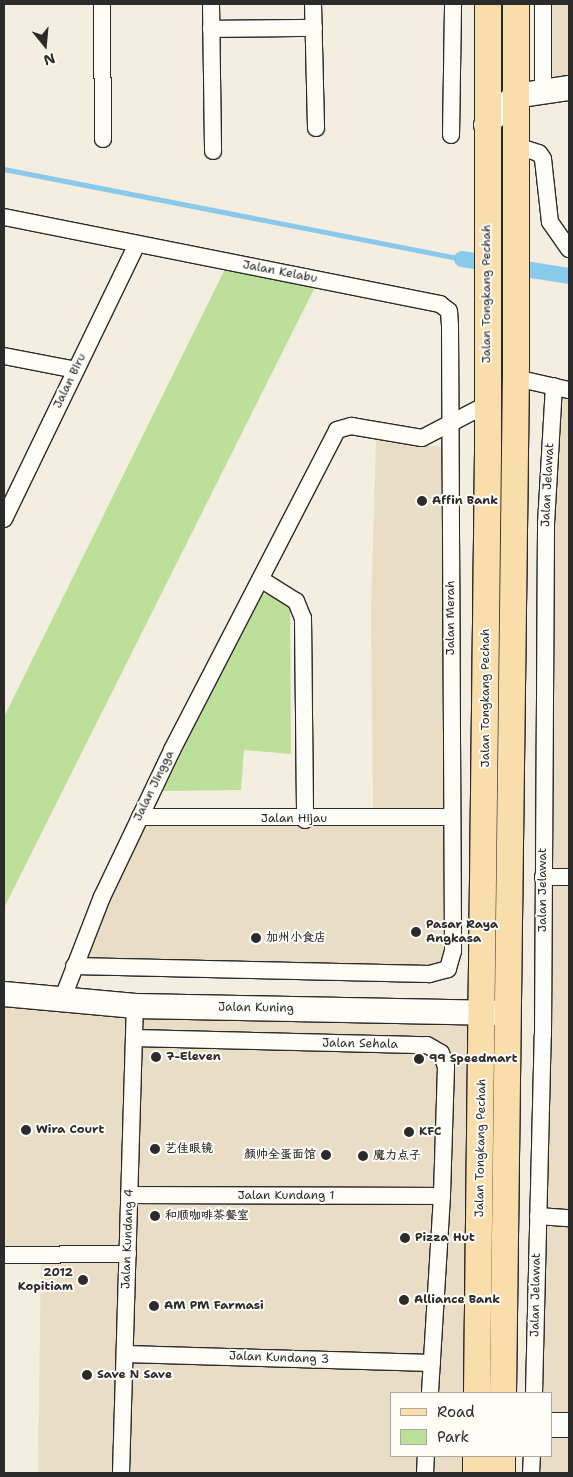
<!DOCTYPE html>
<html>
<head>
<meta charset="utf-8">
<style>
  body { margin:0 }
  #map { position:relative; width:573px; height:1477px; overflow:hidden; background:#f4eee0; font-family:"Shantell Sans","LXGW WenKai TC",sans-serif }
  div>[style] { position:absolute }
  .built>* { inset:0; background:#eaddc5 }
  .green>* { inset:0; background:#bcdf99 }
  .stream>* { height:4.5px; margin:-2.25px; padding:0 2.25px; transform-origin:2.25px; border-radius:2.25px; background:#89c9ea }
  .canal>* { height:16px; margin:-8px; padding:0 8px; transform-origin:8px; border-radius:8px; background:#89c9ea }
  .roads { filter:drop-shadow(1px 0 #2b2b2b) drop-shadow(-1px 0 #2b2b2b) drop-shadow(0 1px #2b2b2b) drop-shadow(0 -1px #2b2b2b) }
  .street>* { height:16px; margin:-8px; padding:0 8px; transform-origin:8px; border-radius:8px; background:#fdfcf7 }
  .secondary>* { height:24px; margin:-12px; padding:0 12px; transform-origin:12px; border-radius:12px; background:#fdfcf7 }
  .primary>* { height:26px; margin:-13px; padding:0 13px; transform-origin:13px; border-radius:13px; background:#f9ddab }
  .dots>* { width:14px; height:14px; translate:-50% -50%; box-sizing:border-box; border:2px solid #fdfcf7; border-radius:50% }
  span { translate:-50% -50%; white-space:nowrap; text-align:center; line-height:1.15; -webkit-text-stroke:4px #fdfcf7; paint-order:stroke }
  .street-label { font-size:12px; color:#2b2b2b }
  .poi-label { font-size:12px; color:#2b2b2b; font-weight:700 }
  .left { translate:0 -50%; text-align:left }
  .right { translate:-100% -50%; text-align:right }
  .frame { position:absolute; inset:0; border:5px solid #2b2b2b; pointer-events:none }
  .legend { position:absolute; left:390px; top:1392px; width:162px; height:65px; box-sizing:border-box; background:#fdfcf7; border:1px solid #a9a8a5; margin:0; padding:6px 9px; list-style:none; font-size:15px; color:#2b2b2b }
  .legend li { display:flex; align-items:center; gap:10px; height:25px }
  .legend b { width:25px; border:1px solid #a9a8a5 }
  .north { position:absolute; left:20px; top:20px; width:50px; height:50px; -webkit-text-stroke:4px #fdfcf7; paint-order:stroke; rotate:163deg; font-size:14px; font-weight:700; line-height:20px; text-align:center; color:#2b2b2b }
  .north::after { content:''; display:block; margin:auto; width:18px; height:22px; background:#2b2b2b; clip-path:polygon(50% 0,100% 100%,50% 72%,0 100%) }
</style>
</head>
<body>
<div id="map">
  <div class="built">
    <i style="clip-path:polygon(537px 4px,569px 4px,569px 97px,542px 99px)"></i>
    <i style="clip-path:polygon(548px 380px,569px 385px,569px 1416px,552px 1416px,552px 1393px,528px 1393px)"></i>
    <i style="clip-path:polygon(376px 439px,458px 449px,455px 969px,66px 972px,136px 810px,373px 812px,371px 612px)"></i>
    <i style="clip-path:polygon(4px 1003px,472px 1021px,468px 1393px,392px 1393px,392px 1456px,467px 1456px,466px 1473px,38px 1473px,41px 1251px,4px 1250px)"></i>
    <i style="clip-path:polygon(552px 1434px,569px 1434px,569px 1473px,525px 1473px,525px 1456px,552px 1456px)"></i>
  </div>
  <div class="green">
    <i style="clip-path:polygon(228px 263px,318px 281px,4px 908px,4px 717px)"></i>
    <i style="clip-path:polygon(258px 593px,290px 598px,291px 754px,244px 750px,241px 790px,163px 791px)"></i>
  </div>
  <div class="stream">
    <i style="left:4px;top:169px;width:467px;rotate:11.1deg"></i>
  </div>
  <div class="canal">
    <i style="left:462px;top:259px;width:108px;rotate:9deg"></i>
  </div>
  <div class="roads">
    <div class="street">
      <i style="left:102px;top:4px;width:135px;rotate:89.6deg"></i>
      <i style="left:211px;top:4px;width:147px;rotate:89.2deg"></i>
      <i style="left:313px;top:4px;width:124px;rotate:88.6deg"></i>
      <i style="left:211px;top:29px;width:103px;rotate:-0.6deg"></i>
      <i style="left:543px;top:90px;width:86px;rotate:-90deg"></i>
      <i style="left:451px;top:135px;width:131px;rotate:-89.1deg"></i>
      <i style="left:514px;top:145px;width:26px;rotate:18deg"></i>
      <i style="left:539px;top:153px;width:7px;rotate:56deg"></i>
      <i style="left:543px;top:159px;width:63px;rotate:83.7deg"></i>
      <i style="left:550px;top:222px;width:33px;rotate:55deg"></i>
      <i style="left:4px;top:217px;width:445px;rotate:11.3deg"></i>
      <i style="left:440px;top:304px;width:11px;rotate:38deg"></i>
      <i style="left:449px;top:311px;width:15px;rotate:86deg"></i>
      <i style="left:450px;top:326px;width:625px;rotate:89.72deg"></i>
      <i style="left:453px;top:951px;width:19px;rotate:106deg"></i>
      <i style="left:448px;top:969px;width:20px;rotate:165deg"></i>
      <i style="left:429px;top:974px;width:355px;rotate:-178.7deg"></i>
      <i style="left:4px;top:356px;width:73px;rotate:11deg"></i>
      <i style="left:516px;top:378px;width:54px;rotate:12.8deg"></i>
      <i style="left:4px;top:519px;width:305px;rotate:-64.2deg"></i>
      <i style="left:262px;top:580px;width:40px;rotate:32deg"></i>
      <i style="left:296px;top:601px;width:18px;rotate:68deg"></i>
      <i style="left:303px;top:618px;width:202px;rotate:89.4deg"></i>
      <i style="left:140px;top:817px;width:309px"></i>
      <i style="left:543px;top:877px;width:26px"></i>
      <i style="left:62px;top:1000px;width:110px;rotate:-68.8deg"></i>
      <i style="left:102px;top:897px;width:163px;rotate:-64.5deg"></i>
      <i style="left:172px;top:750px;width:360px;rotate:-62.7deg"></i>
      <i style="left:337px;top:430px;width:15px;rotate:-16deg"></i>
      <i style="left:351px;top:426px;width:72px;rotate:9.6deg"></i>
      <i style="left:422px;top:438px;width:72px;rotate:-27.3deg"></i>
      <i style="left:134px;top:1038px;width:293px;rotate:1.4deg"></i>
      <i style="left:427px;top:1045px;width:16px;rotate:30deg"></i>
      <i style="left:441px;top:1053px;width:15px;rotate:70deg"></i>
      <i style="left:446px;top:1067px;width:129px;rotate:91.8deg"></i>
      <i style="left:442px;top:1196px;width:197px;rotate:93.5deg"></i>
      <i style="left:129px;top:1195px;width:313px;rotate:0.2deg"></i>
      <i style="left:538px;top:1216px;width:31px;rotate:4deg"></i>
      <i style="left:4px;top:1255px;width:124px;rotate:-0.5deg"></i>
      <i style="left:125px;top:1354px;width:307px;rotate:1.7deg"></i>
      <i style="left:534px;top:1393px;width:358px;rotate:-88.6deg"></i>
      <i style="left:543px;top:1035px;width:511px;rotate:-89.66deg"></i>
      <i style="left:546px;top:524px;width:138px;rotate:-86.7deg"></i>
      <i style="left:121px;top:1473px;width:467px;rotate:-88.3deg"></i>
      <i style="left:425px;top:1473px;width:17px;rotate:-87deg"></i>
      <i style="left:531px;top:1473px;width:17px;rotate:-87deg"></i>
    </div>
    <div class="secondary">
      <i style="left:486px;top:125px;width:41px;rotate:-45deg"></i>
      <i style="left:515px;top:96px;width:55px;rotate:-8.4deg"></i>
      <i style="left:4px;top:994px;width:132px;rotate:5.2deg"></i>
      <i style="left:135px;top:1006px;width:366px;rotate:1.1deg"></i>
      <i style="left:552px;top:1425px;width:17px"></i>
    </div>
    <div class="primary">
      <i style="left:477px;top:1393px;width:941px;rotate:-89.33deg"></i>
      <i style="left:488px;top:452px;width:448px;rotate:-90deg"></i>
      <i style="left:503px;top:1393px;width:1015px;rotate:-89.27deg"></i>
      <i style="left:516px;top:378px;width:374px;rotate:-90deg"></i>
      <i style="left:476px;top:1473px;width:17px;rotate:-90deg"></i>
      <i style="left:502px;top:1473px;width:17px;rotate:-90deg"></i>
    </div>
  </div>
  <div class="dots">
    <i style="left:422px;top:501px;background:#2b2b2b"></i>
    <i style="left:416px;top:932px;background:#2b2b2b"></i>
    <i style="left:256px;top:938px;background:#2b2b2b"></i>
    <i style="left:156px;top:1057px;background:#2b2b2b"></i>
    <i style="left:419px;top:1059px;background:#2b2b2b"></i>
    <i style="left:26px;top:1130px;background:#2b2b2b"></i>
    <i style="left:409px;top:1132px;background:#2b2b2b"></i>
    <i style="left:155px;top:1149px;background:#2b2b2b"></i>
    <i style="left:326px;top:1155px;background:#2b2b2b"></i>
    <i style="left:363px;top:1156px;background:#2b2b2b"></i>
    <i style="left:155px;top:1216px;background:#2b2b2b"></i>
    <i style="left:405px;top:1238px;background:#2b2b2b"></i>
    <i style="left:83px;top:1280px;background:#2b2b2b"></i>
    <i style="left:404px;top:1300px;background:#2b2b2b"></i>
    <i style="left:154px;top:1306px;background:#2b2b2b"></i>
    <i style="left:87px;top:1375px;background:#2b2b2b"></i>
  </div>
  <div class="street-label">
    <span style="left:280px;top:272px;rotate:11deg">Jalan Kelabu</span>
    <span style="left:487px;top:294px;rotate:-90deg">Jalan Tongkang Pechah</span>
    <span style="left:70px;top:381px;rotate:-64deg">Jalan Biru</span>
    <span style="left:548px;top:485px;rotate:-87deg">Jalan Jelawat</span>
    <span style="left:451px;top:618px;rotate:-90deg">Jalan Merah</span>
    <span style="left:486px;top:698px;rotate:-90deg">Jalan Tongkang Pechah</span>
    <span style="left:154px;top:786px;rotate:-64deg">Jalan Jingga</span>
    <span style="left:294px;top:819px">Jalan Hijau</span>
    <span style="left:543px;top:890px;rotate:-90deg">Jalan Jelawat</span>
    <span style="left:256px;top:1008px;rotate:1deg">Jalan Kuning</span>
    <span style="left:360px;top:1044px;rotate:1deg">Jalan Sehala</span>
    <span style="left:481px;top:1148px;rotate:-89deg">Jalan Tongkang Pechah</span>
    <span style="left:286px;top:1196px">Jalan Kundang 1</span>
    <span style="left:128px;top:1239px;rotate:-88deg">Jalan Kundang 4</span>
    <span style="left:536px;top:1295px;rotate:-89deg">Jalan Jelawat</span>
    <span style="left:279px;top:1358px;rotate:2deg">Jalan Kundang 3</span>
  </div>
  <div class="poi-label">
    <span class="left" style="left:432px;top:501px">Affin Bank</span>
    <span class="left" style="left:426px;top:932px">Pasar Raya<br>Angkasa</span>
    <span class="left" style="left:266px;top:938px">加州小食店</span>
    <span class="left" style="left:166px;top:1057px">7-Eleven</span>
    <span class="left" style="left:429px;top:1059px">99 Speedmart</span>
    <span class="left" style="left:36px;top:1130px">Wira Court</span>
    <span class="left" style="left:419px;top:1132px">KFC</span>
    <span class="left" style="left:165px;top:1149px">艺佳眼镜</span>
    <span class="right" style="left:316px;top:1155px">颜帅全蛋面馆</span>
    <span class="left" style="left:373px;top:1156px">魔力点子</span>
    <span class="left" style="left:165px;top:1216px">和顺咖啡茶餐室</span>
    <span class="left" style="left:415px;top:1238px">Pizza Hut</span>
    <span class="right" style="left:73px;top:1280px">2012<br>Kopitiam</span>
    <span class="left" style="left:414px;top:1300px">Alliance Bank</span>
    <span class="left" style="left:164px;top:1306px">AM PM Farmasi</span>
    <span class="left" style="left:97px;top:1375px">Save N Save</span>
  </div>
  <div class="frame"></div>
  <ul class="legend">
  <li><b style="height:6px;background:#f9ddab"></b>Road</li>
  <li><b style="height:14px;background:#bcdf99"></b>Park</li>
  </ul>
  <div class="north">N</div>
</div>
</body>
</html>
